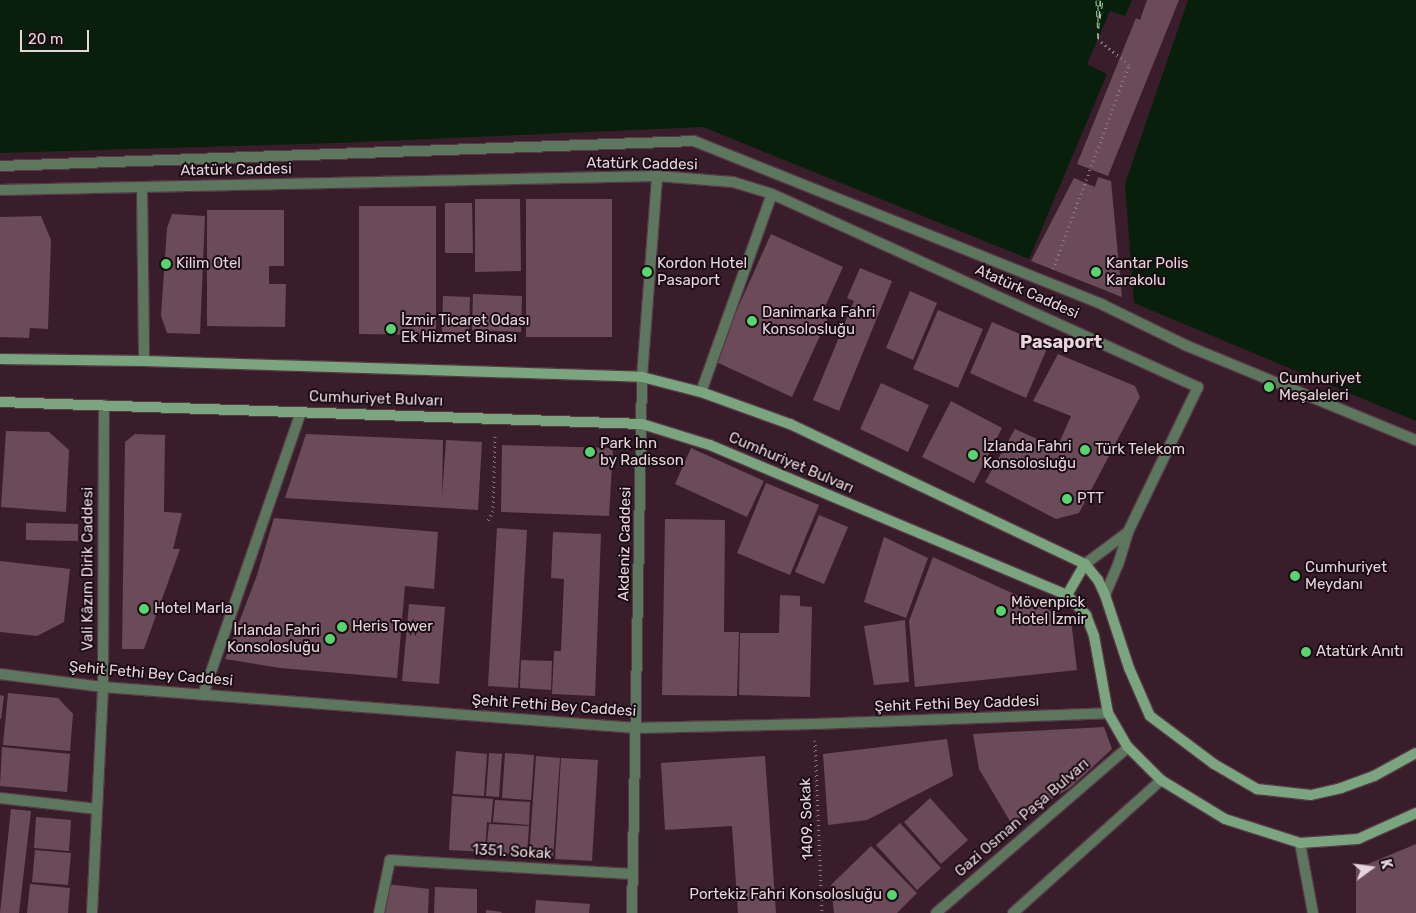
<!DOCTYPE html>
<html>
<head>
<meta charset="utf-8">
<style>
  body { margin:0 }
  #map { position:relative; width:1416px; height:913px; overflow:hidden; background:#3a1d2b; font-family:Rubik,sans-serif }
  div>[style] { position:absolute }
  .water>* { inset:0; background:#071f0b }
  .ferry>* { height:1px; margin-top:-0.5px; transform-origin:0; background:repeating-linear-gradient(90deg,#a4d3a8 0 6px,transparent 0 11px) }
  .building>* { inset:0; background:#6c4b59 }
  .path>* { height:3px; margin-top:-1.5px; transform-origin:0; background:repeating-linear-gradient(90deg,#927a84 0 1px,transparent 0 5px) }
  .roads { filter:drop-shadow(1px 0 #563a47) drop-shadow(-1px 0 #563a47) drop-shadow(0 1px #563a47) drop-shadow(0 -1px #563a47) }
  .service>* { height:10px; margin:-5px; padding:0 5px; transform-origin:5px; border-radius:5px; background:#5d775f }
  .pedestrian>* { height:10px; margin:-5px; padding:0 5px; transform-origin:5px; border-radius:5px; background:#5d775f }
  .minor>* { height:10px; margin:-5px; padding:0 5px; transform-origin:5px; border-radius:5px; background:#5d775f }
  .tertiary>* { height:10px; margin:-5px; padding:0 5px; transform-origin:5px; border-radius:5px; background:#5d775f }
  .secondary>* { height:10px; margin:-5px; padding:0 5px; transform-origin:5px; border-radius:5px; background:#7aa57e }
  .dots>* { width:14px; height:14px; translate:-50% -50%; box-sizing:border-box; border:2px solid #190c12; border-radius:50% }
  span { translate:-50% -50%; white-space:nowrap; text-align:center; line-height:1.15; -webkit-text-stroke:4px #190c12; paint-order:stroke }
  .street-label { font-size:15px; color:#e8d4dc }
  .poi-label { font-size:15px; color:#e8d4dc }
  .left { translate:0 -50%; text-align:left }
  .right { translate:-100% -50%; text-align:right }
  .quarter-label { font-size:18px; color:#e8d4dc; font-weight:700 }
  .north { position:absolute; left:1346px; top:843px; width:50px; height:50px; -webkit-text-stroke:4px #190c12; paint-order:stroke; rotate:76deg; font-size:14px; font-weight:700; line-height:20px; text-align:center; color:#e8d4dc }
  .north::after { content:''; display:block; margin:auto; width:18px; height:22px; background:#e8d4dc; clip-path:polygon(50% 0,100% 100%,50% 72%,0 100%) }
  .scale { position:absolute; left:20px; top:30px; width:69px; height:22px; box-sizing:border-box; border:2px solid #e8d4dc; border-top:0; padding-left:6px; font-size:15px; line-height:18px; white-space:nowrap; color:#e8d4dc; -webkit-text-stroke:4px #190c12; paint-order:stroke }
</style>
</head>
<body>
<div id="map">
  <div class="water">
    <i style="clip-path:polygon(0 0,1132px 0,1125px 16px,1110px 11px,1087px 64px,1107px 74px,1029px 259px,703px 127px,335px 143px,0 153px)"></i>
    <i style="clip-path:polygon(1188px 0,1416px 0,1416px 421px,1134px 303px,1125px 184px)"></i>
  </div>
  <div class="ferry">
    <i style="left:1096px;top:0;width:39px;rotate:87deg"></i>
    <i style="left:1098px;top:39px;width:39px;rotate:-86deg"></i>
    <i style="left:1099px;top:16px;width:16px;rotate:-86deg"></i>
    <i style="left:1100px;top:19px;width:19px;rotate:-81deg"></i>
    <i style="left:1098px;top:22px;width:22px;rotate:-90deg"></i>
  </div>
  <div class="building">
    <i style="clip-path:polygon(1147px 0,1179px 0,1108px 176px,1077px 164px,1136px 18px,1140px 20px)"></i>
    <i style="clip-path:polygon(1098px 177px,1111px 181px,1122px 297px,1031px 261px,1074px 178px,1095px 187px)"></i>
    <i style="clip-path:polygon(475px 199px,520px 199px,521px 271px,475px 272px)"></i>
    <i style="clip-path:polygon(526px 199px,612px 199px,612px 337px,526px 337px)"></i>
    <i style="clip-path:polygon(445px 203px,472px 203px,473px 253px,445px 253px)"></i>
    <i style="clip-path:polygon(359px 206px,436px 206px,436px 335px,359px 334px)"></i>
    <i style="clip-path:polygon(207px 210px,284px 210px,284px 266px,269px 266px,269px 284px,286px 284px,285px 327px,207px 326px)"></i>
    <i style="clip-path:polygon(172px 214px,205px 216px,200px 334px,167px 333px,161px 316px,167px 228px)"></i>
    <i style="clip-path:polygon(41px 216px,51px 240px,48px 329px,30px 328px,29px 338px,0 337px,0 217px)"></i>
    <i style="clip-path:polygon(771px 234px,843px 267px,823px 311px,830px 314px,792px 397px,714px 361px)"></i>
    <i style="clip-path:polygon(860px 268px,892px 281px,839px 411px,813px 400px,854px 301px,847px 298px)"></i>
    <i style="clip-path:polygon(910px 291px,937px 303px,913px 360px,886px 348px)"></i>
    <i style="clip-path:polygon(473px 294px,522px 296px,521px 332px,472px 330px)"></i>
    <i style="clip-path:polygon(443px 296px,470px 297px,469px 333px,442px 332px)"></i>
    <i style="clip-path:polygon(938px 310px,983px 329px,958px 388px,913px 369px)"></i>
    <i style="clip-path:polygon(992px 322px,1048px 346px,1026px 398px,970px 373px)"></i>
    <i style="clip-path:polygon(1058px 354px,1135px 386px,1140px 397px,1079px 513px,1056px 519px,985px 482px,1015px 429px,1057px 448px,1071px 416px,1033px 401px)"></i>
    <i style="clip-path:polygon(881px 383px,929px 405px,908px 452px,860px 429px)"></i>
    <i style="clip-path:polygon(951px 401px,1002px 428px,974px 483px,922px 457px)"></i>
    <i style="clip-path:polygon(6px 431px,49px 432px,69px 450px,66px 512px,1px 507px)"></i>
    <i style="clip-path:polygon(135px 434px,165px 435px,164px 512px,182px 513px,173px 549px,180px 549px,144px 649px,122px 649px,125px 442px)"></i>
    <i style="clip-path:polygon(306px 434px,443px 440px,442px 497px,446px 440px,482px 442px,478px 510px,285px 498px)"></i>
    <i style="clip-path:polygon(502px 445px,613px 448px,609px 516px,501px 512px)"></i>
    <i style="clip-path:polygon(691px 448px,764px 481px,747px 517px,675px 484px)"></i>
    <i style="clip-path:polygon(766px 483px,819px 505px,790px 575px,737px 553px)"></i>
    <i style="clip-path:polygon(819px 515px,848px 527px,824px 584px,795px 572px)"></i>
    <i style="clip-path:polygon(274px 518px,438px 532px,434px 589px,405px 586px,397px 678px,280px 668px,225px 659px,257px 575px)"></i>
    <i style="clip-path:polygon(665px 519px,725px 520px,724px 632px,739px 632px,737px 696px,662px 695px)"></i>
    <i style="clip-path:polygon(26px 523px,78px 524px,78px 541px,26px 540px)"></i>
    <i style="clip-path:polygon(497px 528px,527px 530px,518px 688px,488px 686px)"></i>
    <i style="clip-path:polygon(553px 532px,601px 534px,595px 696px,552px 694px,554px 651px,561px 651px,564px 579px,551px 578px)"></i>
    <i style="clip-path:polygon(884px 537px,928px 558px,906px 618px,864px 602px)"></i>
    <i style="clip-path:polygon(933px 557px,1071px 620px,1077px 670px,915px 687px,909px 621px)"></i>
    <i style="clip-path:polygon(0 561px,70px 569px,64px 622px,37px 636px,0 632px)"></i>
    <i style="clip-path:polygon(780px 595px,800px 596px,800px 606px,812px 607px,810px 697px,739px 695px,740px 633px,779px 633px)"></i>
    <i style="clip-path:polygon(409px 604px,445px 607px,439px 684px,402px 681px)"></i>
    <i style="clip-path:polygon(905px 620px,909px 682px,874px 685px,864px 626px)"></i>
    <i style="clip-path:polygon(521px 660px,552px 661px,551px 690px,520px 688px)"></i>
    <i style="clip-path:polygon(8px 693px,58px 698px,73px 714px,70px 751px,3px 745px)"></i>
    <i style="clip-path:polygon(0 695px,4px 696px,1px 719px,0 719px)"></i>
    <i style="clip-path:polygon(1104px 727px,1112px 749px,1070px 788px,1011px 823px,979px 769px,973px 734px)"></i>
    <i style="clip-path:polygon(947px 739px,953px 776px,867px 820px,828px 825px,823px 754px)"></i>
    <i style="clip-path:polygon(2px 747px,70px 754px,67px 792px,0 786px)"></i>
    <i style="clip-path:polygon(456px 751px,487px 754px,484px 796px,453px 794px)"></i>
    <i style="clip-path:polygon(489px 753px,502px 754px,499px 797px,486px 796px)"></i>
    <i style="clip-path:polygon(505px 753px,534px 755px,531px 800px,502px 798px)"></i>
    <i style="clip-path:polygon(536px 756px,560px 758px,553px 859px,529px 857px)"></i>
    <i style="clip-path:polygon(765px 756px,776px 913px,738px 913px,732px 826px,665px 830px,661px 763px)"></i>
    <i style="clip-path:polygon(561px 758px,598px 760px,592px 861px,555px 859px)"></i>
    <i style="clip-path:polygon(452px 796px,493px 799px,491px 823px,487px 822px,485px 852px,449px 850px)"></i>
    <i style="clip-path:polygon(930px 798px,968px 840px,941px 864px,904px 822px)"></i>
    <i style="clip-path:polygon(495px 800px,530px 802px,529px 825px,493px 822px)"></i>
    <i style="clip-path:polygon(11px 809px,31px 811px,19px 913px,0 913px)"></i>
    <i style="clip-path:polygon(36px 817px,71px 820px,69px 851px,34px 848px)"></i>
    <i style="clip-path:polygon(900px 823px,941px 868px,917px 890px,876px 845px)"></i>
    <i style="clip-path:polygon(489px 824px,529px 826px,527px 855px,486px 853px)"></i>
    <i style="clip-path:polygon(1416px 844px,1416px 913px,1356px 913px,1356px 864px,1368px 864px)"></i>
    <i style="clip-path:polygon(871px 846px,917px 893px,897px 913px,834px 913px,831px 885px)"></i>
    <i style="clip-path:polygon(35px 850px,71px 853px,68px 885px,32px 882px)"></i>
    <i style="clip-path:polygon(30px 884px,70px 888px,68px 913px,27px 913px)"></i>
    <i style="clip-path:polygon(387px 884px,429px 889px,428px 913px,383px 913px)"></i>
    <i style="clip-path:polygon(435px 887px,477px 889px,477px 913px,434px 913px)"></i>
    <i style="clip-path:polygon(536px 900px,590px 904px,589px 913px,535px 913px)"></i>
    <i style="clip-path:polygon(486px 910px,502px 912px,501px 913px,486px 913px)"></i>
  </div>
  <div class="path">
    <i style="left:1053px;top:269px;width:218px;rotate:-69.6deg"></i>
    <i style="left:1129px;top:65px;width:40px;rotate:-140deg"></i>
    <i style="left:488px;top:520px;width:9px;rotate:-58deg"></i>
    <i style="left:493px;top:512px;width:77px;rotate:-88.5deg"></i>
    <i style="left:815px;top:740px;width:173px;rotate:87.7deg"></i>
  </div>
  <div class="roads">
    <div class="service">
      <i style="left:203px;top:695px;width:299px;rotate:-70.9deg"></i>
    </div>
    <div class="pedestrian">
      <i style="left:0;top:166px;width:694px;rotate:-2.06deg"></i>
      <i style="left:694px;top:141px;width:441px;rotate:21.8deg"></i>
      <i style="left:1103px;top:305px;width:91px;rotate:26deg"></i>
      <i style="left:1185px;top:345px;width:250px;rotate:22.4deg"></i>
    </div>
    <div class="minor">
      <i style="left:142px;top:188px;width:173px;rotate:89.3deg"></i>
      <i style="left:0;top:190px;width:657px;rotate:-1.22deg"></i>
      <i style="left:657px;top:176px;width:76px;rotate:4.5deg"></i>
      <i style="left:733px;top:182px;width:41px;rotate:17.1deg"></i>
      <i style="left:772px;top:194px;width:468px;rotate:24.4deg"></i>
      <i style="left:1198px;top:387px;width:161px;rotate:115.8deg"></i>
      <i style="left:1128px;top:532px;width:54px;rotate:143.3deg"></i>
      <i style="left:701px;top:392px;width:210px;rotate:-70.3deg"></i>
      <i style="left:1105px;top:595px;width:33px;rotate:-67deg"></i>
      <i style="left:1118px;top:565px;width:34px;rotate:-73deg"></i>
      <i style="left:0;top:674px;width:104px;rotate:7.2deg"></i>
      <i style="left:0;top:798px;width:97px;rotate:6.5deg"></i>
      <i style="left:92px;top:913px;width:226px;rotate:-87.2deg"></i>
      <i style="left:103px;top:687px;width:282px;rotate:-89.8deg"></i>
      <i style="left:379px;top:913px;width:54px;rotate:-78.3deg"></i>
      <i style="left:390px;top:860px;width:243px;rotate:3.3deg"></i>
      <i style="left:632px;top:913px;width:536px;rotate:-88.93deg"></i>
      <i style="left:642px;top:377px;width:202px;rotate:-85.7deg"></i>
    </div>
    <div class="tertiary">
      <i style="left:103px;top:687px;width:535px;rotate:4.4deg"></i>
      <i style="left:636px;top:728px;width:178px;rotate:-1.3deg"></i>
      <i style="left:814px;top:724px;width:294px;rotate:-2.1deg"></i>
      <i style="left:1300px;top:843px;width:71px;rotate:79.5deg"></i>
      <i style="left:936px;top:913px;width:254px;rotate:-40.8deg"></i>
      <i style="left:1013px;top:913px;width:199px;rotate:-41.9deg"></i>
    </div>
    <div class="secondary">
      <i style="left:0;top:359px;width:144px;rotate:0.8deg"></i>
      <i style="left:144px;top:361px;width:498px;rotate:1.8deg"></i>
      <i style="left:642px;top:377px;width:61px;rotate:14.3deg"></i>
      <i style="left:701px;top:392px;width:95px;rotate:19.8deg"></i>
      <i style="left:790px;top:424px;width:327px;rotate:25.4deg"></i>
      <i style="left:1085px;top:564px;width:21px;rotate:51deg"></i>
      <i style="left:1098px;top:580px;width:17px;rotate:65deg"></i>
      <i style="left:1105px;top:595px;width:77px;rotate:71.8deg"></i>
      <i style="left:1129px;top:668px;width:52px;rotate:66.4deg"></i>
      <i style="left:1150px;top:716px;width:80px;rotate:36.9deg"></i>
      <i style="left:1214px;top:764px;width:50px;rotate:30.2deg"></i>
      <i style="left:1257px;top:789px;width:54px;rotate:6.3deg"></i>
      <i style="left:1311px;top:795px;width:31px;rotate:-13deg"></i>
      <i style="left:1341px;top:788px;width:35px;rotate:-20deg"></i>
      <i style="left:1374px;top:776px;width:48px;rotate:-28.7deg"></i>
      <i style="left:0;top:402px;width:642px;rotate:1.96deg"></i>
      <i style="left:642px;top:424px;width:71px;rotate:17.2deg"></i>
      <i style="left:710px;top:445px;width:387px;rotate:22.8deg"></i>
      <i style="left:1067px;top:595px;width:28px;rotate:46deg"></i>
      <i style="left:1086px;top:615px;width:22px;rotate:69deg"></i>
      <i style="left:1094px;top:636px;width:78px;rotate:79.7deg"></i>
      <i style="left:1108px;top:713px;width:39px;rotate:60deg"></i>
      <i style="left:1128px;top:747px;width:47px;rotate:45deg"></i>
      <i style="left:1161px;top:780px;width:75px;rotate:31.4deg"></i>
      <i style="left:1225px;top:819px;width:79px;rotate:17.7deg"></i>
      <i style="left:1300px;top:843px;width:58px;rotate:-3.9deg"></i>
      <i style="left:1358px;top:839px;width:64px;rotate:-24.1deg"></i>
      <i style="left:1067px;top:595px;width:36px;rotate:-60deg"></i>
    </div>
  </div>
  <div class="dots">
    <i style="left:166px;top:264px;background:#58d56f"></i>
    <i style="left:647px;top:272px;background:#58d56f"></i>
    <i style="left:1096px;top:272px;background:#58d56f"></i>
    <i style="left:752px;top:321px;background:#58d56f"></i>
    <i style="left:391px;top:329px;background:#58d56f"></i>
    <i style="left:1269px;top:387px;background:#58d56f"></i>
    <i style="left:1085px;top:450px;background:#58d56f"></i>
    <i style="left:590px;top:452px;background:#58d56f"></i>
    <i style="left:973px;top:455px;background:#58d56f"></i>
    <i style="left:1067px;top:499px;background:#58d56f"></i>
    <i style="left:1295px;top:576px;background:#58d56f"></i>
    <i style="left:144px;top:609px;background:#58d56f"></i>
    <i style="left:1001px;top:611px;background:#58d56f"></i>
    <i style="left:342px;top:627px;background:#58d56f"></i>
    <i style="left:330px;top:639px;background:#58d56f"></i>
    <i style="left:1306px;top:652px;background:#58d56f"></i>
    <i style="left:892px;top:895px;background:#58d56f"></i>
  </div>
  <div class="street-label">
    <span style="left:642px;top:164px;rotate:1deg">Atatürk Caddesi</span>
    <span style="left:236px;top:170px;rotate:-1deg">Atatürk Caddesi</span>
    <span style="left:1027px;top:292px;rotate:24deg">Atatürk Caddesi</span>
    <span style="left:376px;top:399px;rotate:2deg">Cumhuriyet Bulvarı</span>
    <span style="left:791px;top:463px;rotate:23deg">Cumhuriyet Bulvarı</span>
    <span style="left:625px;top:544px;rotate:-89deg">Akdeniz Caddesi</span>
    <span style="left:88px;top:569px;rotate:-90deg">Vali Kâzım Dirik Caddesi</span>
    <span style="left:151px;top:674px;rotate:5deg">Şehit Fethi Bey Caddesi</span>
    <span style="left:957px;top:704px;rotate:-2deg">Şehit Fethi Bey Caddesi</span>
    <span style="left:554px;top:706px;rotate:4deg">Şehit Fethi Bey Caddesi</span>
    <span style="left:1022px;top:818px;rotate:-41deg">Gazi Osman Paşa Bulvarı</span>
    <span style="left:807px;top:819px;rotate:-92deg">1409. Sokak</span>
    <span style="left:512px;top:852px;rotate:3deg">1351. Sokak</span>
  </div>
  <div class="poi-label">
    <span class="left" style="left:657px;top:272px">Kordon Hotel<br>Pasaport</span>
    <span class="left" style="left:1106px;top:272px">Kantar Polis<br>Karakolu</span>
    <span class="left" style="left:176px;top:264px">Kilim Otel</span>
    <span class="left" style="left:762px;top:321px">Danimarka Fahri<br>Konsolosluğu</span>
    <span class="left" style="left:401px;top:329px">İzmir Ticaret Odası<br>Ek Hizmet Binası</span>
    <span class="left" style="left:1279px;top:387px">Cumhuriyet<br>Meşaleleri</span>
    <span class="left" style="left:600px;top:452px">Park Inn<br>by Radisson</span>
    <span class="left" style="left:983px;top:455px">İzlanda Fahri<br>Konsolosluğu</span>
    <span class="left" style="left:1095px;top:450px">Türk Telekom</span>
    <span class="left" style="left:1077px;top:499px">PTT</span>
    <span class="left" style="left:1305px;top:576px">Cumhuriyet<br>Meydanı</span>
    <span class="left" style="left:1011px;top:611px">Mövenpick<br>Hotel İzmir</span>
    <span class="left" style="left:154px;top:609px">Hotel Marla</span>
    <span class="left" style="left:352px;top:627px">Heris Tower</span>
    <span class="right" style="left:320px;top:639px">İrlanda Fahri<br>Konsolosluğu</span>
    <span class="left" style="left:1316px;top:652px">Atatürk Anıtı</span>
    <span class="right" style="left:882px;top:895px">Portekiz Fahri Konsolosluğu</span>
  </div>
  <div class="quarter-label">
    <span style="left:1061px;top:342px">Pasaport</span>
  </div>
  <div class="north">K</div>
  <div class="scale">20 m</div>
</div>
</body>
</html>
